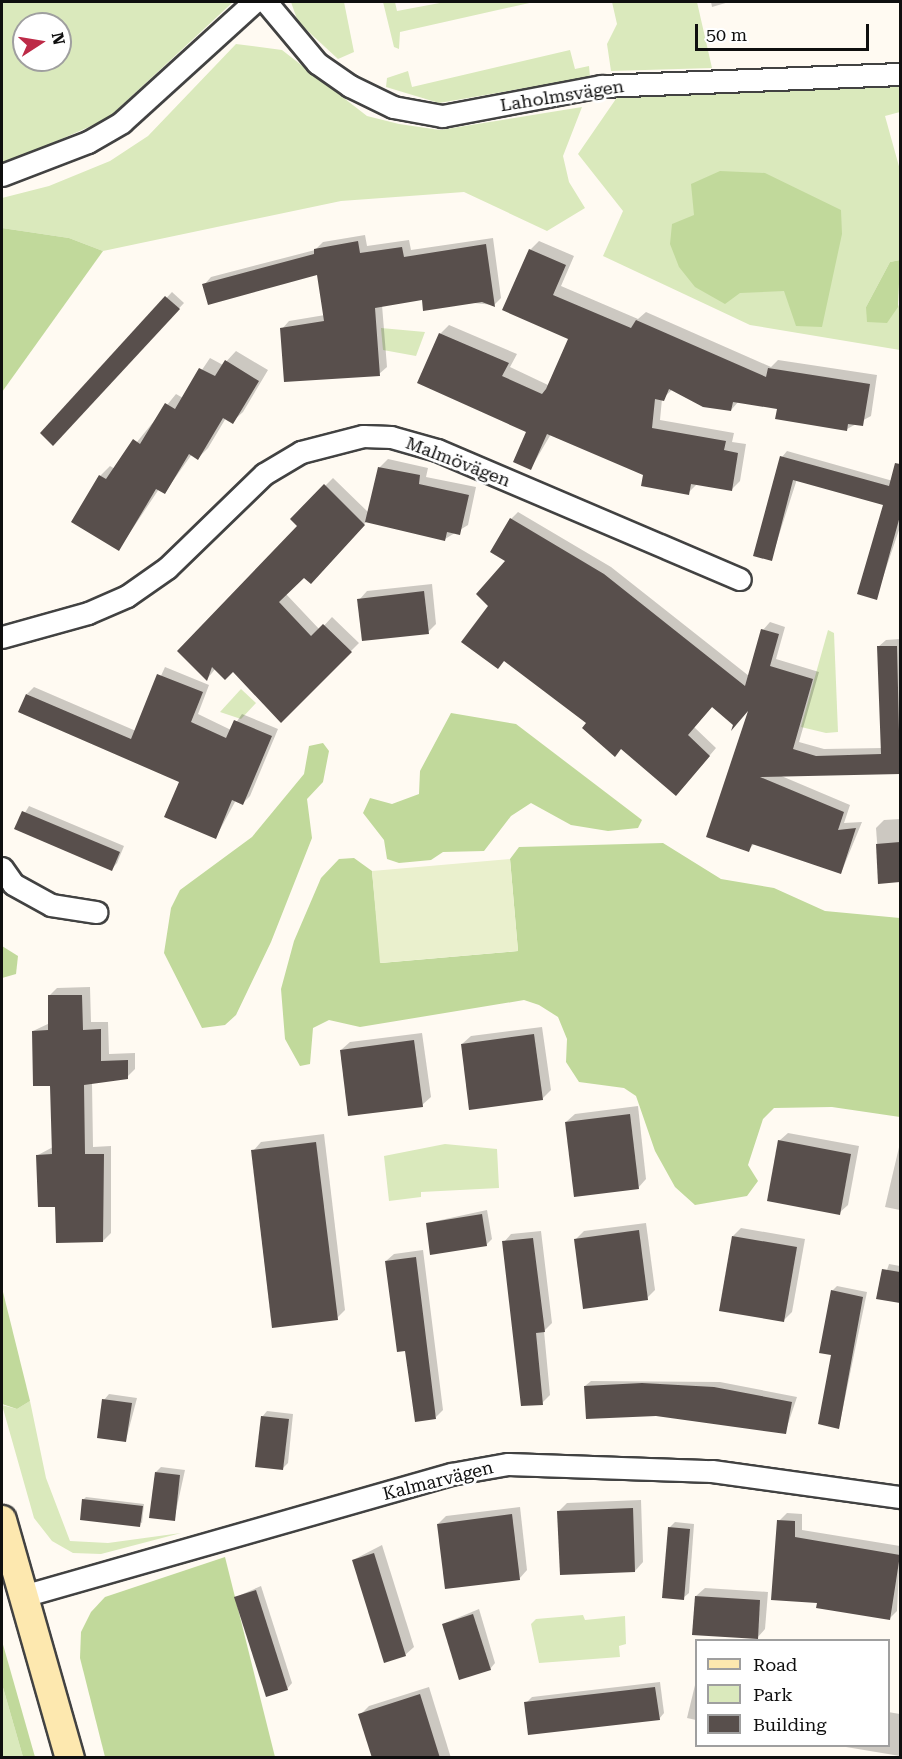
<!DOCTYPE html>
<html>
<head>
<meta charset="utf-8">
<style>
  body { margin:0 }
  #map { position:relative; width:902px; height:1759px; overflow:hidden; background:#fffaf2; font-family:"Roboto Serif",serif }
  div>[style] { position:absolute }
  .green>* { inset:0; background:#dae9bc }
  .forest>* { inset:0; background:#c1d99b }
  .pitch>* { inset:0; background:#eaf0cd }
  .shadow>* { inset:0; background:#0003 }
  .building>* { inset:0; background:#584f4c }
  .roads { filter:drop-shadow(2px 0 #424242) drop-shadow(-2px 0 #424242) drop-shadow(0 2px #424242) drop-shadow(0 -2px #424242) }
  .street>* { height:21px; margin:-10.5px; padding:0 10.5px; transform-origin:10.5px; border-radius:10.5px; background:#fff }
  .secondary>* { height:28px; margin:-14px; padding:0 14px; transform-origin:14px; border-radius:14px; background:#fde8af }
  span { translate:-50% -50%; white-space:nowrap; text-align:center; line-height:1.15; -webkit-text-stroke:6px #fff; paint-order:stroke }
  .street-label { font-size:18px; color:#0f0f0f }
  .frame { position:absolute; inset:0; border:3px solid #0f0f0f; pointer-events:none }
  .legend { position:absolute; left:695px; top:1639px; width:195px; height:108px; box-sizing:border-box; background:#fff; border:2px solid #9f9f9f; margin:0; padding:8px 10px; list-style:none; font-size:18px; color:#0f0f0f }
  .legend li { display:flex; align-items:center; gap:12px; height:30px }
  .legend b { width:30px; border:2px solid #9f9f9f }
  .north { position:absolute; left:12px; top:12px; width:60px; height:60px; box-sizing:border-box; background:#fff; border:2px solid #9f9f9f; border-radius:50%; rotate:78deg; font-size:16px; font-weight:700; line-height:24px; text-align:center; color:#0f0f0f }
  .north::after { content:''; display:block; margin:auto; width:21px; height:27px; background:#bd2a47; clip-path:polygon(50% 0,100% 100%,50% 72%,0 100%) }
  .scale { position:absolute; left:695px; top:24px; width:174px; height:27px; box-sizing:border-box; border:3px solid #0f0f0f; border-top:0; padding-left:8px; font-size:18px; line-height:21px; white-space:nowrap; color:#0f0f0f; -webkit-text-stroke:4px #fff; paint-order:stroke }
</style>
</head>
<body>
<div id="map">
  <div class="green">
    <i style="clip-path:polygon(evenodd,2px 2px,233px 2px,107px 119px,2px 165px,2px 2px,24px 24px,60px 24px,60px 60px,24px 60px,24px 24px)"></i>
    <i style="clip-path:polygon(291px 2px,344px 2px,354px 52px,338px 59px,298px 22px)"></i>
    <i style="clip-path:polygon(383px 2px,395px 2px,397px 11px,445px 2px,534px 2px,400px 32px,399px 49px,394px 47px)"></i>
    <i style="clip-path:polygon(612px 2px,697px 2px,712px 68px,611px 71px,607px 44px,617px 24px)"></i>
    <i style="clip-path:polygon(236px 44px,282px 50px,367px 116px,399px 124px,440px 130px,582px 107px,563px 156px,569px 182px,585px 208px,547px 231px,464px 192px,341px 201px,103px 251px,69px 238px,2px 228px,2px 198px,49px 186px,110px 161px,148px 136px)"></i>
    <i style="clip-path:polygon(570px 50px,575px 69px,589px 66px,590px 77px,439px 103px,386px 87px,387px 78px,408px 71px,412px 87px)"></i>
    <i style="clip-path:polygon(900px 82px,900px 112px,885px 116px,900px 170px,900px 260px,890px 262px,866px 307px,898px 307px,900px 301px,900px 350px,750px 325px,603px 256px,623px 211px,578px 154px,620px 93px)"></i>
    <i style="clip-path:polygon(381px 328px,425px 332px,416px 356px,383px 350px)"></i>
    <i style="clip-path:polygon(828px 630px,834px 633px,838px 732px,826px 733px,801px 727px)"></i>
    <i style="clip-path:polygon(241px 689px,256px 703px,241px 719px,220px 712px)"></i>
    <i style="clip-path:polygon(445px 1144px,497px 1149px,499px 1188px,421px 1192px,421px 1197px,389px 1201px,384px 1156px)"></i>
    <i style="clip-path:polygon(30px 1401px,46px 1478px,70px 1541px,108px 1543px,181px 1533px,101px 1554px,73px 1553px,52px 1541px,34px 1518px,2px 1405px,17px 1409px)"></i>
    <i style="clip-path:polygon(583px 1615px,585px 1620px,625px 1616px,626px 1644px,619px 1646px,620px 1657px,539px 1663px,531px 1624px,536px 1619px)"></i>
    <i style="clip-path:polygon(2px 1684px,23px 1757px,2px 1757px)"></i>
  </div>
  <div class="forest">
    <i style="clip-path:polygon(720px 171px,765px 173px,841px 210px,842px 234px,822px 327px,796px 326px,784px 291px,740px 293px,725px 304px,695px 287px,679px 267px,670px 244px,672px 224px,694px 215px,691px 184px)"></i>
    <i style="clip-path:polygon(2px 228px,69px 238px,103px 251px,2px 392px)"></i>
    <i style="clip-path:polygon(900px 260px,898px 307px,887px 323px,867px 322px,866px 307px,890px 262px)"></i>
    <i style="clip-path:polygon(451px 713px,516px 724px,642px 820px,638px 828px,608px 831px,571px 825px,531px 803px,511px 816px,484px 851px,443px 852px,431px 860px,399px 863px,387px 859px,384px 840px,363px 813px,370px 798px,392px 804px,419px 794px,420px 771px)"></i>
    <i style="clip-path:polygon(323px 743px,329px 751px,323px 782px,307px 799px,312px 838px,271px 942px,236px 1015px,225px 1025px,202px 1028px,164px 953px,171px 908px,180px 890px,252px 837px,304px 774px,309px 746px)"></i>
    <i style="clip-path:polygon(663px 843px,721px 879px,774px 888px,825px 911px,900px 918px,900px 1117px,832px 1107px,774px 1108px,763px 1119px,748px 1165px,758px 1181px,747px 1196px,695px 1205px,675px 1187px,655px 1151px,636px 1096px,624px 1088px,579px 1082px,566px 1062px,567px 1039px,558px 1017px,539px 1005px,524px 1000px,360px 1027px,329px 1020px,313px 1028px,310px 1064px,300px 1066px,285px 1039px,281px 989px,294px 941px,321px 878px,339px 859px,354px 858px,372px 871px,381px 963px,518px 951px,510px 859px,519px 847px)"></i>
    <i style="clip-path:polygon(2px 946px,18px 956px,16px 974px,2px 978px)"></i>
    <i style="clip-path:polygon(2px 1288px,30px 1401px,17px 1409px,2px 1404px)"></i>
    <i style="clip-path:polygon(225px 1557px,275px 1757px,105px 1757px,80px 1658px,81px 1632px,91px 1612px,105px 1597px)"></i>
    <i style="clip-path:polygon(2px 1641px,35px 1757px,23px 1757px,2px 1684px)"></i>
  </div>
  <div class="pitch">
    <i style="clip-path:polygon(510px 859px,518px 951px,380px 963px,372px 871px)"></i>
  </div>
  <div class="shadow">
    <i style="clip-path:polygon(711px 2px,729px 2px,712px 7px)"></i>
    <i style="clip-path:polygon(365px 235px,367px 246px,409px 240px,411px 250px,493px 238px,501px 298px,494px 305px,423px 298px,382px 305px,387px 367px,379px 374px,282px 329px,289px 321px,325px 315px,319px 273px,204px 285px,211px 277px,315px 250px,323px 242px)"></i>
    <i style="clip-path:polygon(539px 241px,574px 256px,561px 286px,638px 319px,646px 312px,771px 367px,778px 360px,877px 375px,871px 416px,847px 429px,779px 408px,739px 401px,731px 410px,673px 389px,662px 399px,660px 420px,734px 433px,732px 442px,746px 444px,740px 481px,731px 490px,697px 484px,688px 493px,551px 434px,531px 468px,528px 431px,440px 334px,449px 325px,517px 354px,510px 367px,548px 385px,570px 339px,530px 250px)"></i>
    <i style="clip-path:polygon(172px 292px,184px 303px,53px 444px,42px 433px)"></i>
    <i style="clip-path:polygon(236px 351px,268px 370px,243px 412px,232px 422px,226px 418px,208px 448px,198px 458px,192px 454px,165px 492px,159px 489px,119px 549px,100px 476px,110px 466px,115px 469px,176px 394px,183px 398px,210px 358px,223px 365px)"></i>
    <i style="clip-path:polygon(787px 451px,900px 483px,900px 527px,876px 598px,885px 504px,797px 479px,771px 560px,782px 457px)"></i>
    <i style="clip-path:polygon(388px 459px,428px 468px,426px 477px,476px 487px,468px 525px,445px 539px,367px 521px,318px 574px,304px 576px,286px 594px,320px 630px,332px 617px,359px 643px,281px 721px,233px 670px,216px 668px,207px 679px,179px 651px,300px 526px,292px 519px,333px 478px,369px 513px,380px 467px)"></i>
    <i style="clip-path:polygon(518px 512px,611px 567px,749px 676px,763px 630px,770px 622px,785px 627px,776px 659px,819px 672px,799px 742px,824px 749px,882px 748px,878px 647px,886px 640px,900px 639px,900px 772px,779px 775px,850px 805px,844px 823px,862px 822px,841px 873px,755px 843px,748px 850px,751px 707px,713px 706px,694px 727px,716px 748px,683px 787px,588px 723px,490px 606px,507px 560px,511px 519px)"></i>
    <i style="clip-path:polygon(432px 584px,436px 624px,428px 632px,359px 600px,367px 591px)"></i>
    <i style="clip-path:polygon(165px 667px,209px 685px,198px 714px,231px 730px,242px 714px,278px 729px,250px 796px,243px 803px,236px 800px,216px 837px,181px 781px,27px 694px,34px 687px,136px 731px)"></i>
    <i style="clip-path:polygon(29px 806px,124px 846px,117px 863px,112px 869px,16px 828px)"></i>
    <i style="clip-path:polygon(900px 819px,900px 881px,880px 882px,876px 828px,884px 820px)"></i>
    <i style="clip-path:polygon(90px 987px,91px 1022px,108px 1022px,109px 1054px,135px 1053px,135px 1069px,127px 1077px,92px 1083px,93px 1147px,111px 1146px,111px 1233px,103px 1241px,56px 1205px,38px 1155px,53px 1147px,51px 1084px,33px 1031px,50px 1023px,49px 996px,57px 988px)"></i>
    <i style="clip-path:polygon(542px 1027px,551px 1090px,542px 1099px,462px 1044px,471px 1036px)"></i>
    <i style="clip-path:polygon(422px 1033px,431px 1097px,422px 1105px,341px 1050px,350px 1042px)"></i>
    <i style="clip-path:polygon(638px 1106px,646px 1179px,638px 1188px,566px 1122px,575px 1114px)"></i>
    <i style="clip-path:polygon(788px 1133px,859px 1146px,848px 1205px,839px 1213px,779px 1141px)"></i>
    <i style="clip-path:polygon(324px 1134px,345px 1310px,337px 1318px,253px 1151px,261px 1142px)"></i>
    <i style="clip-path:polygon(900px 1143px,900px 1210px,885px 1207px)"></i>
    <i style="clip-path:polygon(487px 1210px,492px 1239px,486px 1245px,427px 1223px)"></i>
    <i style="clip-path:polygon(646px 1223px,655px 1290px,647px 1298px,575px 1240px,584px 1231px)"></i>
    <i style="clip-path:polygon(741px 1228px,805px 1239px,792px 1312px,784px 1320px,733px 1236px)"></i>
    <i style="clip-path:polygon(541px 1231px,552px 1323px,544px 1331px,550px 1395px,542px 1403px,504px 1242px,511px 1234px)"></i>
    <i style="clip-path:polygon(423px 1250px,443px 1410px,436px 1417px,386px 1261px,394px 1254px)"></i>
    <i style="clip-path:polygon(889px 1264px,900px 1266px,900px 1302px,878px 1298px)"></i>
    <i style="clip-path:polygon(837px 1286px,867px 1292px,839px 1427px,832px 1354px,832px 1291px)"></i>
    <i style="clip-path:polygon(591px 1381px,720px 1382px,797px 1397px,785px 1433px,585px 1386px)"></i>
    <i style="clip-path:polygon(109px 1394px,137px 1398px,126px 1440px,104px 1400px)"></i>
    <i style="clip-path:polygon(267px 1411px,293px 1414px,288px 1463px,283px 1468px,262px 1417px)"></i>
    <i style="clip-path:polygon(161px 1467px,185px 1470px,174px 1520px,156px 1472px)"></i>
    <i style="clip-path:polygon(86px 1497px,144px 1504px,142px 1523px,83px 1500px)"></i>
    <i style="clip-path:polygon(641px 1500px,643px 1562px,635px 1571px,559px 1511px,567px 1503px)"></i>
    <i style="clip-path:polygon(520px 1507px,527px 1570px,519px 1579px,438px 1524px,446px 1516px)"></i>
    <i style="clip-path:polygon(787px 1513px,802px 1514px,802px 1530px,900px 1546px,897px 1611px,889px 1619px,819px 1602px,779px 1521px)"></i>
    <i style="clip-path:polygon(675px 1522px,694px 1524px,689px 1593px,683px 1598px,669px 1528px)"></i>
    <i style="clip-path:polygon(382px 1545px,414px 1647px,405px 1655px,353px 1560px)"></i>
    <i style="clip-path:polygon(261px 1586px,292px 1683px,287px 1689px,236px 1597px)"></i>
    <i style="clip-path:polygon(705px 1588px,768px 1592px,765px 1629px,757px 1638px,696px 1596px)"></i>
    <i style="clip-path:polygon(479px 1609px,495px 1663px,490px 1669px,443px 1624px)"></i>
    <i style="clip-path:polygon(696px 1681px,696px 1720px,687px 1718px)"></i>
    <i style="clip-path:polygon(660px 1682px,664px 1713px,659px 1719px,526px 1703px,532px 1697px)"></i>
    <i style="clip-path:polygon(429px 1687px,451px 1758px,374px 1758px,360px 1715px,369px 1706px)"></i>
    <i style="clip-path:polygon(888px 1712px,900px 1714px,900px 1756px,840px 1746px,888px 1746px)"></i>
  </div>
  <div class="building">
    <i style="clip-path:polygon(358px 241px,360px 253px,402px 247px,404px 257px,486px 244px,495px 307px,482px 302px,423px 311px,422px 300px,375px 308px,380px 376px,284px 382px,280px 328px,324px 321px,317px 275px,208px 305px,202px 284px,314px 254px,314px 249px)"></i>
    <i style="clip-path:polygon(529px 249px,566px 265px,553px 295px,631px 328px,636px 320px,766px 377px,768px 368px,870px 384px,863px 426px,848px 424px,847px 431px,775px 419px,777px 409px,733px 402px,731px 411px,703px 407px,669px 389px,664px 401px,655px 399px,652px 428px,726px 441px,724px 450px,738px 453px,732px 491px,691px 484px,689px 495px,641px 486px,643px 475px,547px 434px,531px 470px,513px 462px,526px 432px,417px 383px,439px 333px,509px 363px,502px 376px,542px 394px,546px 389px,568px 339px,502px 310px)"></i>
    <i style="clip-path:polygon(165px 296px,180px 309px,53px 446px,40px 433px)"></i>
    <i style="clip-path:polygon(225px 360px,259px 381px,233px 424px,223px 418px,198px 460px,189px 454px,165px 494px,156px 489px,119px 551px,71px 522px,99px 475px,106px 479px,133px 439px,140px 444px,165px 403px,175px 409px,199px 368px,215px 376px)"></i>
    <i style="clip-path:polygon(780px 456px,889px 486px,895px 463px,900px 464px,900px 516px,877px 600px,857px 594px,883px 505px,793px 480px,772px 561px,753px 556px)"></i>
    <i style="clip-path:polygon(378px 467px,420px 475px,419px 484px,469px 495px,460px 535px,447px 532px,445px 541px,365px 522px)"></i>
    <i style="clip-path:polygon(324px 484px,365px 525px,311px 584px,304px 578px,279px 602px,311px 636px,323px 624px,352px 652px,281px 723px,233px 672px,225px 680px,212px 667px,207px 681px,177px 651px,297px 526px,290px 519px)"></i>
    <i style="clip-path:polygon(510px 518px,604px 574px,745px 686px,761px 629px,779px 634px,770px 666px,813px 679px,793px 749px,816px 756px,881px 754px,877px 646px,897px 646px,900px 774px,760px 777px,844px 812px,838px 830px,856px 828px,841px 874px,752px 844px,749px 852px,706px 837px,748px 711px,731px 731px,733px 725px,712px 707px,688px 735px,710px 756px,676px 796px,621px 749px,615px 757px,582px 728px,586px 723px,504px 661px,498px 669px,461px 642px,488px 606px,476px 594px,505px 561px,490px 552px)"></i>
    <i style="clip-path:polygon(424px 591px,429px 634px,362px 641px,357px 599px)"></i>
    <i style="clip-path:polygon(157px 674px,203px 692px,191px 722px,226px 738px,234px 720px,272px 736px,243px 805px,232px 800px,216px 839px,164px 817px,179px 782px,18px 712px,26px 694px,131px 739px)"></i>
    <i style="clip-path:polygon(22px 811px,120px 852px,112px 871px,14px 829px)"></i>
    <i style="clip-path:polygon(900px 842px,900px 882px,878px 884px,876px 844px)"></i>
    <i style="clip-path:polygon(48px 995px,82px 995px,83px 1030px,101px 1029px,101px 1061px,128px 1060px,128px 1079px,84px 1085px,85px 1154px,104px 1154px,103px 1242px,56px 1243px,55px 1207px,38px 1207px,36px 1155px,52px 1154px,50px 1086px,33px 1086px,32px 1031px,48px 1030px)"></i>
    <i style="clip-path:polygon(534px 1034px,543px 1100px,469px 1110px,461px 1044px)"></i>
    <i style="clip-path:polygon(414px 1040px,423px 1107px,348px 1116px,340px 1050px)"></i>
    <i style="clip-path:polygon(630px 1114px,639px 1189px,574px 1197px,565px 1122px)"></i>
    <i style="clip-path:polygon(778px 1140px,851px 1154px,840px 1215px,767px 1201px)"></i>
    <i style="clip-path:polygon(316px 1142px,338px 1320px,272px 1328px,251px 1150px)"></i>
    <i style="clip-path:polygon(482px 1214px,487px 1246px,430px 1255px,426px 1223px)"></i>
    <i style="clip-path:polygon(639px 1230px,648px 1300px,583px 1309px,574px 1239px)"></i>
    <i style="clip-path:polygon(732px 1236px,797px 1247px,784px 1322px,719px 1311px)"></i>
    <i style="clip-path:polygon(533px 1238px,545px 1332px,536px 1333px,543px 1405px,521px 1406px,502px 1241px)"></i>
    <i style="clip-path:polygon(416px 1257px,436px 1419px,415px 1422px,405px 1351px,397px 1352px,385px 1261px)"></i>
    <i style="clip-path:polygon(882px 1269px,900px 1272px,900px 1303px,876px 1299px)"></i>
    <i style="clip-path:polygon(831px 1290px,863px 1297px,839px 1429px,818px 1424px,831px 1355px,819px 1353px)"></i>
    <i style="clip-path:polygon(642px 1383px,714px 1387px,792px 1402px,786px 1434px,656px 1416px,586px 1419px,584px 1386px)"></i>
    <i style="clip-path:polygon(102px 1399px,132px 1403px,126px 1442px,97px 1438px)"></i>
    <i style="clip-path:polygon(261px 1416px,289px 1419px,283px 1470px,255px 1467px)"></i>
    <i style="clip-path:polygon(155px 1472px,180px 1475px,175px 1521px,149px 1518px)"></i>
    <i style="clip-path:polygon(82px 1499px,143px 1506px,140px 1527px,80px 1520px)"></i>
    <i style="clip-path:polygon(633px 1508px,635px 1572px,560px 1575px,557px 1511px)"></i>
    <i style="clip-path:polygon(512px 1514px,520px 1580px,445px 1589px,437px 1524px)"></i>
    <i style="clip-path:polygon(777px 1520px,795px 1521px,795px 1537px,900px 1555px,890px 1620px,816px 1608px,817px 1603px,771px 1600px)"></i>
    <i style="clip-path:polygon(668px 1527px,690px 1529px,684px 1600px,662px 1598px)"></i>
    <i style="clip-path:polygon(374px 1553px,406px 1656px,384px 1663px,352px 1560px)"></i>
    <i style="clip-path:polygon(256px 1590px,288px 1690px,266px 1697px,234px 1597px)"></i>
    <i style="clip-path:polygon(695px 1596px,760px 1600px,758px 1639px,692px 1635px)"></i>
    <i style="clip-path:polygon(473px 1614px,491px 1670px,459px 1680px,442px 1624px)"></i>
    <i style="clip-path:polygon(655px 1687px,660px 1720px,528px 1735px,524px 1702px)"></i>
    <i style="clip-path:polygon(420px 1694px,440px 1758px,372px 1758px,358px 1714px)"></i>
  </div>
  <div class="roads">
    <div class="street">
      <i style="left:266px;top:2px;width:80px;rotate:50.1deg"></i>
      <i style="left:317px;top:63px;width:40px;rotate:34.9deg"></i>
      <i style="left:350px;top:86px;width:48px;rotate:26deg"></i>
      <i style="left:393px;top:107px;width:50px;rotate:10.4deg"></i>
      <i style="left:442px;top:116px;width:162px;rotate:-10.7deg"></i>
      <i style="left:601px;top:86px;width:299px;rotate:-2.3deg"></i>
      <i style="left:2px;top:175px;width:92px;rotate:-21deg"></i>
      <i style="left:88px;top:142px;width:39px;rotate:-30deg"></i>
      <i style="left:122px;top:122px;width:178px;rotate:-42.3deg"></i>
      <i style="left:2px;top:637px;width:89px;rotate:-15.6deg"></i>
      <i style="left:88px;top:613px;width:43px;rotate:-23.6deg"></i>
      <i style="left:127px;top:596px;width:49px;rotate:-35deg"></i>
      <i style="left:167px;top:568px;width:135px;rotate:-44.1deg"></i>
      <i style="left:264px;top:474px;width:43px;rotate:-30.7deg"></i>
      <i style="left:301px;top:452px;width:64px;rotate:-14.5deg"></i>
      <i style="left:363px;top:436px;width:28px;rotate:2deg"></i>
      <i style="left:391px;top:437px;width:48px;rotate:15.8deg"></i>
      <i style="left:437px;top:450px;width:329px;rotate:23.1deg"></i>
      <i style="left:2px;top:868px;width:19px;rotate:55deg"></i>
      <i style="left:13px;top:884px;width:43px;rotate:28.9deg"></i>
      <i style="left:51px;top:905px;width:46px;rotate:8.8deg"></i>
      <i style="left:23px;top:1596px;width:445px;rotate:-15.9deg"></i>
      <i style="left:451px;top:1474px;width:58px;rotate:-10deg"></i>
      <i style="left:508px;top:1464px;width:204px;rotate:2deg"></i>
      <i style="left:712px;top:1471px;width:190px;rotate:7.9deg"></i>
    </div>
    <div class="secondary">
      <i style="left:2px;top:1520px;width:248px;rotate:74.1deg"></i>
    </div>
  </div>
  <div class="street-label">
    <span style="left:562px;top:96px;rotate:-9deg">Laholmsvägen</span>
    <span style="left:458px;top:462px;rotate:21deg">Malmövägen</span>
    <span style="left:438px;top:1481px;rotate:-14deg">Kalmarvägen</span>
  </div>
  <div class="frame"></div>
  <ul class="legend">
  <li><b style="height:8px;background:#fde8af"></b>Road</li>
  <li><b style="height:16px;background:#dae9bc"></b>Park</li>
  <li><b style="height:16px;background:#584f4c"></b>Building</li>
  </ul>
  <div class="north">N</div>
  <div class="scale">50 m</div>
</div>
</body>
</html>
